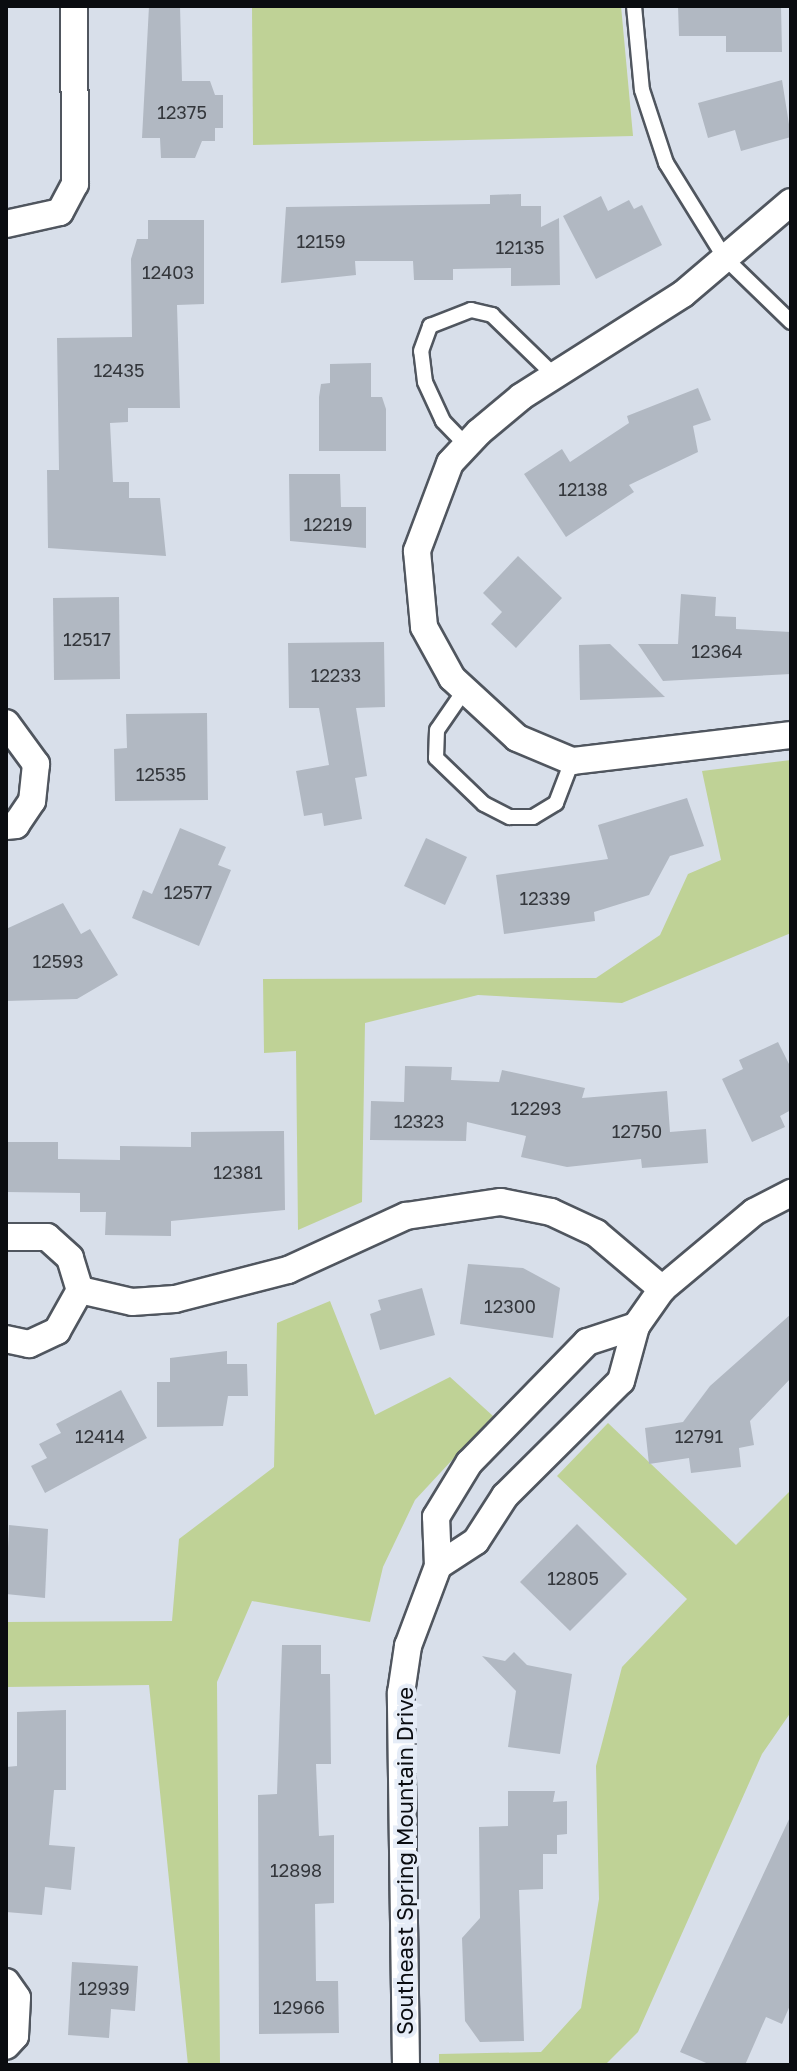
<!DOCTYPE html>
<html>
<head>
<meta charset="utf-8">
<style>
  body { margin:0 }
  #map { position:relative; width:797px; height:2071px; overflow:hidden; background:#d8dfea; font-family:"Golos Text",sans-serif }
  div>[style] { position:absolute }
  .green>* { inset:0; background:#bfd296 }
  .building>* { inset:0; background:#b1b8c2 }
  .roads { filter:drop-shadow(2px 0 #50565f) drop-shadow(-2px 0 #50565f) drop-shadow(0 2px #50565f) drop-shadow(0 -2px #50565f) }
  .lane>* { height:14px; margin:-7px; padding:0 7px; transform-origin:7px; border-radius:7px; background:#fff }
  .street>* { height:26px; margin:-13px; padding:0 13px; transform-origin:13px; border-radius:13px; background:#fff }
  span { translate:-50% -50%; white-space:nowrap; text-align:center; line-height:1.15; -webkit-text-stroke:8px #e5ecf7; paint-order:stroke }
  .number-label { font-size:18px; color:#34373c }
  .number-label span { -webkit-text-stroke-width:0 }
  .street-label { font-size:22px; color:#0a0c10 }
  .frame { position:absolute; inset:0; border:8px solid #0a0c10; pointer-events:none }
</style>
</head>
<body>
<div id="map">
  <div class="green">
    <i style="clip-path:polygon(252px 6px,621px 6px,633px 136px,253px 145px)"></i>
    <i style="clip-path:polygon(791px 760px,791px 933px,622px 1003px,478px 995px,365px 1023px,362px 1202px,298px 1230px,296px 1051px,264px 1053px,263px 979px,596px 978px,660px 935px,688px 874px,721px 860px,702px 771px)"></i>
    <i style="clip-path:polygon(330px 1301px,375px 1415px,450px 1377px,493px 1416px,415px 1500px,383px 1567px,370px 1622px,252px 1601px,217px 1682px,220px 2065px,188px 2065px,149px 1685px,6px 1687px,6px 1622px,172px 1621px,179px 1539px,274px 1467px,277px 1323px)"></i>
    <i style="clip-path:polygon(608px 1423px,736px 1545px,791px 1490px,791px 1712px,762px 1754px,638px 2032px,605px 2065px,439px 2065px,439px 2054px,541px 2052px,581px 2008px,599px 1899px,596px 1766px,622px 1667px,687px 1599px,557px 1476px)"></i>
  </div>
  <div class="building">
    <i style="clip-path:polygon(149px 6px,180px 6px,182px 81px,210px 81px,215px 95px,223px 95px,223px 128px,215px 128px,215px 141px,202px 141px,195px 158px,161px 158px,160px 138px,142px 138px)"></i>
    <i style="clip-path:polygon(678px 6px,781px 6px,782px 52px,726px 52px,726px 36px,679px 36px)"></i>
    <i style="clip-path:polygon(782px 80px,791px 137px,741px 151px,735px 130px,708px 138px,698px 103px)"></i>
    <i style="clip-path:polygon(521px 194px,521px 206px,541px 206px,541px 227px,559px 218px,560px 285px,511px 286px,511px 268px,453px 269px,453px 280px,414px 280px,413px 261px,355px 261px,356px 275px,281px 283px,286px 207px,490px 204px,490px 195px)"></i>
    <i style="clip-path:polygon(601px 196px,608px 211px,629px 200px,634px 209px,642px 205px,662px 245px,596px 279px,563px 216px)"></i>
    <i style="clip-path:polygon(148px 220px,204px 220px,204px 304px,177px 305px,180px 408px,128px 408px,128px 422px,110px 423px,113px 482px,129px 482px,129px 498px,160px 498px,166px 556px,48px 548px,47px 470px,59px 470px,57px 338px,132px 337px,131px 259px,137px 239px,148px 239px)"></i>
    <i style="clip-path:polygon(371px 363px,371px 397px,382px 397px,386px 409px,386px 451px,319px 451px,319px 397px,321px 384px,330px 383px,330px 364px)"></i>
    <i style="clip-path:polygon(698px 388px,711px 420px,693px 426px,698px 452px,629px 485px,634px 492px,566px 537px,524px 474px,562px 449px,570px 462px,629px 423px,627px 416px)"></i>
    <i style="clip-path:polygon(289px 474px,340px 474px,341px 507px,366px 507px,366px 548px,290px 541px)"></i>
    <i style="clip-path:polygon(518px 556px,562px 598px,516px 648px,491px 624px,502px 612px,483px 593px)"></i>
    <i style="clip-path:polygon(681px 594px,716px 597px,715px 616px,736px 617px,736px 629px,791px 632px,791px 674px,663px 681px,638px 644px,678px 644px)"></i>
    <i style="clip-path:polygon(119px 597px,120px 679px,54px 680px,53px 598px)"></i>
    <i style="clip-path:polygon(384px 642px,385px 707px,356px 708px,367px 776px,355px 778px,362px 819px,324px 826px,322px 813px,304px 816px,296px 771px,329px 765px,319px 708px,289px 708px,288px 643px)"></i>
    <i style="clip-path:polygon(610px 644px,665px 697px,580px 700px,579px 645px)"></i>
    <i style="clip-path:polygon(207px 713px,208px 800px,115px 801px,114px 749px,127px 748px,126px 714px)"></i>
    <i style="clip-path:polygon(687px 798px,704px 846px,670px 856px,649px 895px,594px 912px,595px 921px,504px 934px,496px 875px,608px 859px,598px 825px)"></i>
    <i style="clip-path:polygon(180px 828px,226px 847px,218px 865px,231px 870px,199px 946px,132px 918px,143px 890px,152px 894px)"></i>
    <i style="clip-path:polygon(426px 838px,467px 857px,445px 905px,404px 886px)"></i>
    <i style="clip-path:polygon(63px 903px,81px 934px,90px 929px,118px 975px,77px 999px,6px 1001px,6px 929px)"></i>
    <i style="clip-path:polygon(778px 1042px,791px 1068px,791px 1110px,780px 1116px,785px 1127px,752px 1142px,722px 1079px,743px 1069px,739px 1060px)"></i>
    <i style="clip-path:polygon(405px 1066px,452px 1067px,451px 1080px,499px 1082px,502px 1070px,585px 1088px,582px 1098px,667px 1091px,670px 1132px,706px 1129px,708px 1163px,642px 1168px,641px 1159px,567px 1167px,521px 1157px,526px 1136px,467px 1122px,466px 1141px,370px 1140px,371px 1101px,404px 1102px)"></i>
    <i style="clip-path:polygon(284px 1131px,285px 1210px,171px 1221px,171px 1236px,105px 1235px,106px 1212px,80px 1212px,80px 1193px,6px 1192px,6px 1142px,58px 1142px,58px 1159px,120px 1160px,120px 1146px,191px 1147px,191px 1132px)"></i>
    <i style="clip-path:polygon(468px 1264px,523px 1268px,560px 1288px,553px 1338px,460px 1324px)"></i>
    <i style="clip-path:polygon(422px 1288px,435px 1335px,380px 1350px,370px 1314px,381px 1310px,378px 1300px)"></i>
    <i style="clip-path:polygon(791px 1314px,791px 1378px,750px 1421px,754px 1445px,739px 1448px,741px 1467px,691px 1473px,689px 1458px,649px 1464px,645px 1428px,683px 1422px,710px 1386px)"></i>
    <i style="clip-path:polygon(227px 1351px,227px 1364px,247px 1364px,248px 1396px,228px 1396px,223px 1426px,157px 1427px,157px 1382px,170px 1382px,170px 1358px)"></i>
    <i style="clip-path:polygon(121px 1390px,147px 1438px,45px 1493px,31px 1466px,47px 1458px,39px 1444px,61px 1433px,56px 1424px)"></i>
    <i style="clip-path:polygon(577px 1524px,627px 1574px,570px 1631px,520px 1582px)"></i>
    <i style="clip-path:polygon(9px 1525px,48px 1529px,45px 1598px,6px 1594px)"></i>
    <i style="clip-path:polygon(282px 1645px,321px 1645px,321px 1674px,330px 1674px,331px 1764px,316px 1764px,319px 1836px,334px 1835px,334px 1903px,315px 1904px,316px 1981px,338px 1981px,339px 2033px,259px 2034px,258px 1795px,277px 1794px)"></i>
    <i style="clip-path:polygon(514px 1652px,527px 1665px,572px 1674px,560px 1754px,508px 1747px,516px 1691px,482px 1656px,505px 1661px)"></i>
    <i style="clip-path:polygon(66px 1710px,66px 1790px,54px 1790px,49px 1845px,75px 1847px,71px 1890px,45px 1887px,42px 1915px,6px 1912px,6px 1767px,17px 1766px,17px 1712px)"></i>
    <i style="clip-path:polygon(508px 1791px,555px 1791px,553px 1802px,567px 1801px,567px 1834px,557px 1835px,557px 1854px,543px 1854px,543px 1889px,519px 1890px,524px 2041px,480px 2042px,465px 2021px,462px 1938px,480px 1918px,479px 1827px,508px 1826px)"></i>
    <i style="clip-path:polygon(791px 1815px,791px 2003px,782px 2024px,766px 2017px,745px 2065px,711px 2065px,680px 2052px)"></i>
    <i style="clip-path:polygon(72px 1962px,138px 1966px,135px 2011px,111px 2009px,109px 2038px,68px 2035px)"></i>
  </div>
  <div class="roads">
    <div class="lane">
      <i style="left:634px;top:6px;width:84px;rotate:84.6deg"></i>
      <i style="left:642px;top:90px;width:77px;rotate:71.8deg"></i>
      <i style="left:666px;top:163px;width:112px;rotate:58.2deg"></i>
      <i style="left:725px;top:258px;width:92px;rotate:44.1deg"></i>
      <i style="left:467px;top:446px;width:35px;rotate:-134deg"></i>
      <i style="left:443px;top:421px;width:43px;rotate:-114.8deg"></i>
      <i style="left:425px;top:382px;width:31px;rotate:-97deg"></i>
      <i style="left:421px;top:351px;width:27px;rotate:-70deg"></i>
      <i style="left:430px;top:326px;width:44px;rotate:-21.3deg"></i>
      <i style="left:471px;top:310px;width:22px;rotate:13deg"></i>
      <i style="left:492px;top:315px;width:88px;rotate:44.1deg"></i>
      <i style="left:464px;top:691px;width:47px;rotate:124.7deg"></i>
      <i style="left:437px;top:730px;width:28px;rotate:92deg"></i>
      <i style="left:436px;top:758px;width:66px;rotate:43.8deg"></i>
      <i style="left:484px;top:804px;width:29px;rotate:27deg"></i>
      <i style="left:510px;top:817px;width:23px"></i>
      <i style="left:533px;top:817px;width:27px;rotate:-31deg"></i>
      <i style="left:556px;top:803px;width:45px;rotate:-69.1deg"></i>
    </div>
    <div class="street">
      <i style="left:791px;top:202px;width:142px;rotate:139.6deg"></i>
      <i style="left:683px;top:294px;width:192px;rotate:147.6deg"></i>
      <i style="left:521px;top:397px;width:55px;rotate:140.2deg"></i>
      <i style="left:479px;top:432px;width:42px;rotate:133.1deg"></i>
      <i style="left:450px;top:463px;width:94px;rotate:110.6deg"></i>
      <i style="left:417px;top:551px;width:76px;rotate:84.7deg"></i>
      <i style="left:424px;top:627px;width:58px;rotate:61.2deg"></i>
      <i style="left:452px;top:678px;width:88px;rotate:42.7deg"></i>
      <i style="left:517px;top:738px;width:60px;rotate:22.7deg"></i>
      <i style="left:572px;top:761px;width:221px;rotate:-6.8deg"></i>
      <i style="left:6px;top:224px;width:55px;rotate:-12.5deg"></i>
      <i style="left:60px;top:212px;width:32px;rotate:-62deg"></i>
      <i style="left:75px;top:184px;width:178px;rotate:-90.3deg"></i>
      <i style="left:6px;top:723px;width:51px;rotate:53.8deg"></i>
      <i style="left:36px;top:764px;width:37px;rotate:96deg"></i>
      <i style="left:32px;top:801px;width:29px;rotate:124deg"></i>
      <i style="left:16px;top:825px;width:10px;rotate:174deg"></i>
      <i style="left:6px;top:1237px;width:41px"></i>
      <i style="left:47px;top:1237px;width:31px;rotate:42deg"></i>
      <i style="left:70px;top:1258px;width:34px;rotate:73deg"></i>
      <i style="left:80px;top:1290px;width:47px;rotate:119.3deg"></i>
      <i style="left:57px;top:1331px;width:31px;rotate:155deg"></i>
      <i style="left:29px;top:1344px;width:24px;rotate:-168deg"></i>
      <i style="left:80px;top:1290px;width:53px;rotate:13deg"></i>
      <i style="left:132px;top:1302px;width:43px;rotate:-4deg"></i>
      <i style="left:175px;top:1299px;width:117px;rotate:-14.4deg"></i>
      <i style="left:288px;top:1270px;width:130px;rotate:-24.6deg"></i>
      <i style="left:406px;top:1216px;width:96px;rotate:-8.4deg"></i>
      <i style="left:501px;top:1202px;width:51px;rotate:11.3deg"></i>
      <i style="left:551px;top:1212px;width:50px;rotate:25deg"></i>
      <i style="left:596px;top:1233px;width:87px;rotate:40.3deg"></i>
      <i style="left:438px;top:1566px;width:45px;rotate:-33.3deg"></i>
      <i style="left:476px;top:1541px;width:54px;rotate:-57.2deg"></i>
      <i style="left:505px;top:1496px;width:163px;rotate:-44.8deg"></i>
      <i style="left:621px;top:1381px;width:57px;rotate:-74.7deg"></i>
      <i style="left:636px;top:1326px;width:45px;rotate:-54.9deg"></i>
      <i style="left:662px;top:1289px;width:120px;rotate:-39.9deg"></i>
      <i style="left:754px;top:1212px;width:42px;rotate:-27.2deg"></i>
      <i style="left:6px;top:1982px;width:19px;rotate:55deg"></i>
      <i style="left:17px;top:1998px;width:38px;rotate:93deg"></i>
      <i style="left:15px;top:2036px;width:13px;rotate:132deg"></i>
      <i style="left:406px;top:2065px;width:372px;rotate:-90.8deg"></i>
      <i style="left:401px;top:1693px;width:48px;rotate:-81.5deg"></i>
      <i style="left:408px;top:1646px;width:85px;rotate:-69.4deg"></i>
      <i style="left:438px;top:1566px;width:49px;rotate:-92.3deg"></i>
      <i style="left:436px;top:1517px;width:63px;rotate:-58.6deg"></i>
      <i style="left:469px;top:1463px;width:169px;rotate:-45.7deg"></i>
      <i style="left:587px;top:1342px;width:52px;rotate:-18.1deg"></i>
    </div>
  </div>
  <div class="number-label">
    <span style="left:182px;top:112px">12375</span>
    <span style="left:321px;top:241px">12159</span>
    <span style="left:520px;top:247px">12135</span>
    <span style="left:168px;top:272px">12403</span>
    <span style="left:119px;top:370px">12435</span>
    <span style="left:583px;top:489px">12138</span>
    <span style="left:328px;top:524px">12219</span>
    <span style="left:87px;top:639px">12517</span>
    <span style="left:717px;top:651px">12364</span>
    <span style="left:336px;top:675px">12233</span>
    <span style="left:161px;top:774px">12535</span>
    <span style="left:188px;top:892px">12577</span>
    <span style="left:545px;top:898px">12339</span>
    <span style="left:58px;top:961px">12593</span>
    <span style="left:536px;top:1108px">12293</span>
    <span style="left:419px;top:1121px">12323</span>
    <span style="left:637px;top:1131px">12750</span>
    <span style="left:238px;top:1172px">12381</span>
    <span style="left:510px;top:1306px">12300</span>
    <span style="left:100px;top:1436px">12414</span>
    <span style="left:699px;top:1436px">12791</span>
    <span style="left:573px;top:1578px">12805</span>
    <span style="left:296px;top:1870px">12898</span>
    <span style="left:104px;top:1988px">12939</span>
    <span style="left:299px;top:2007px">12966</span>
  </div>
  <div class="street-label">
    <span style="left:405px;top:1861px;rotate:-90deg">Southeast Spring Mountain Drive</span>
  </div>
  <div class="frame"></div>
</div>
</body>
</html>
